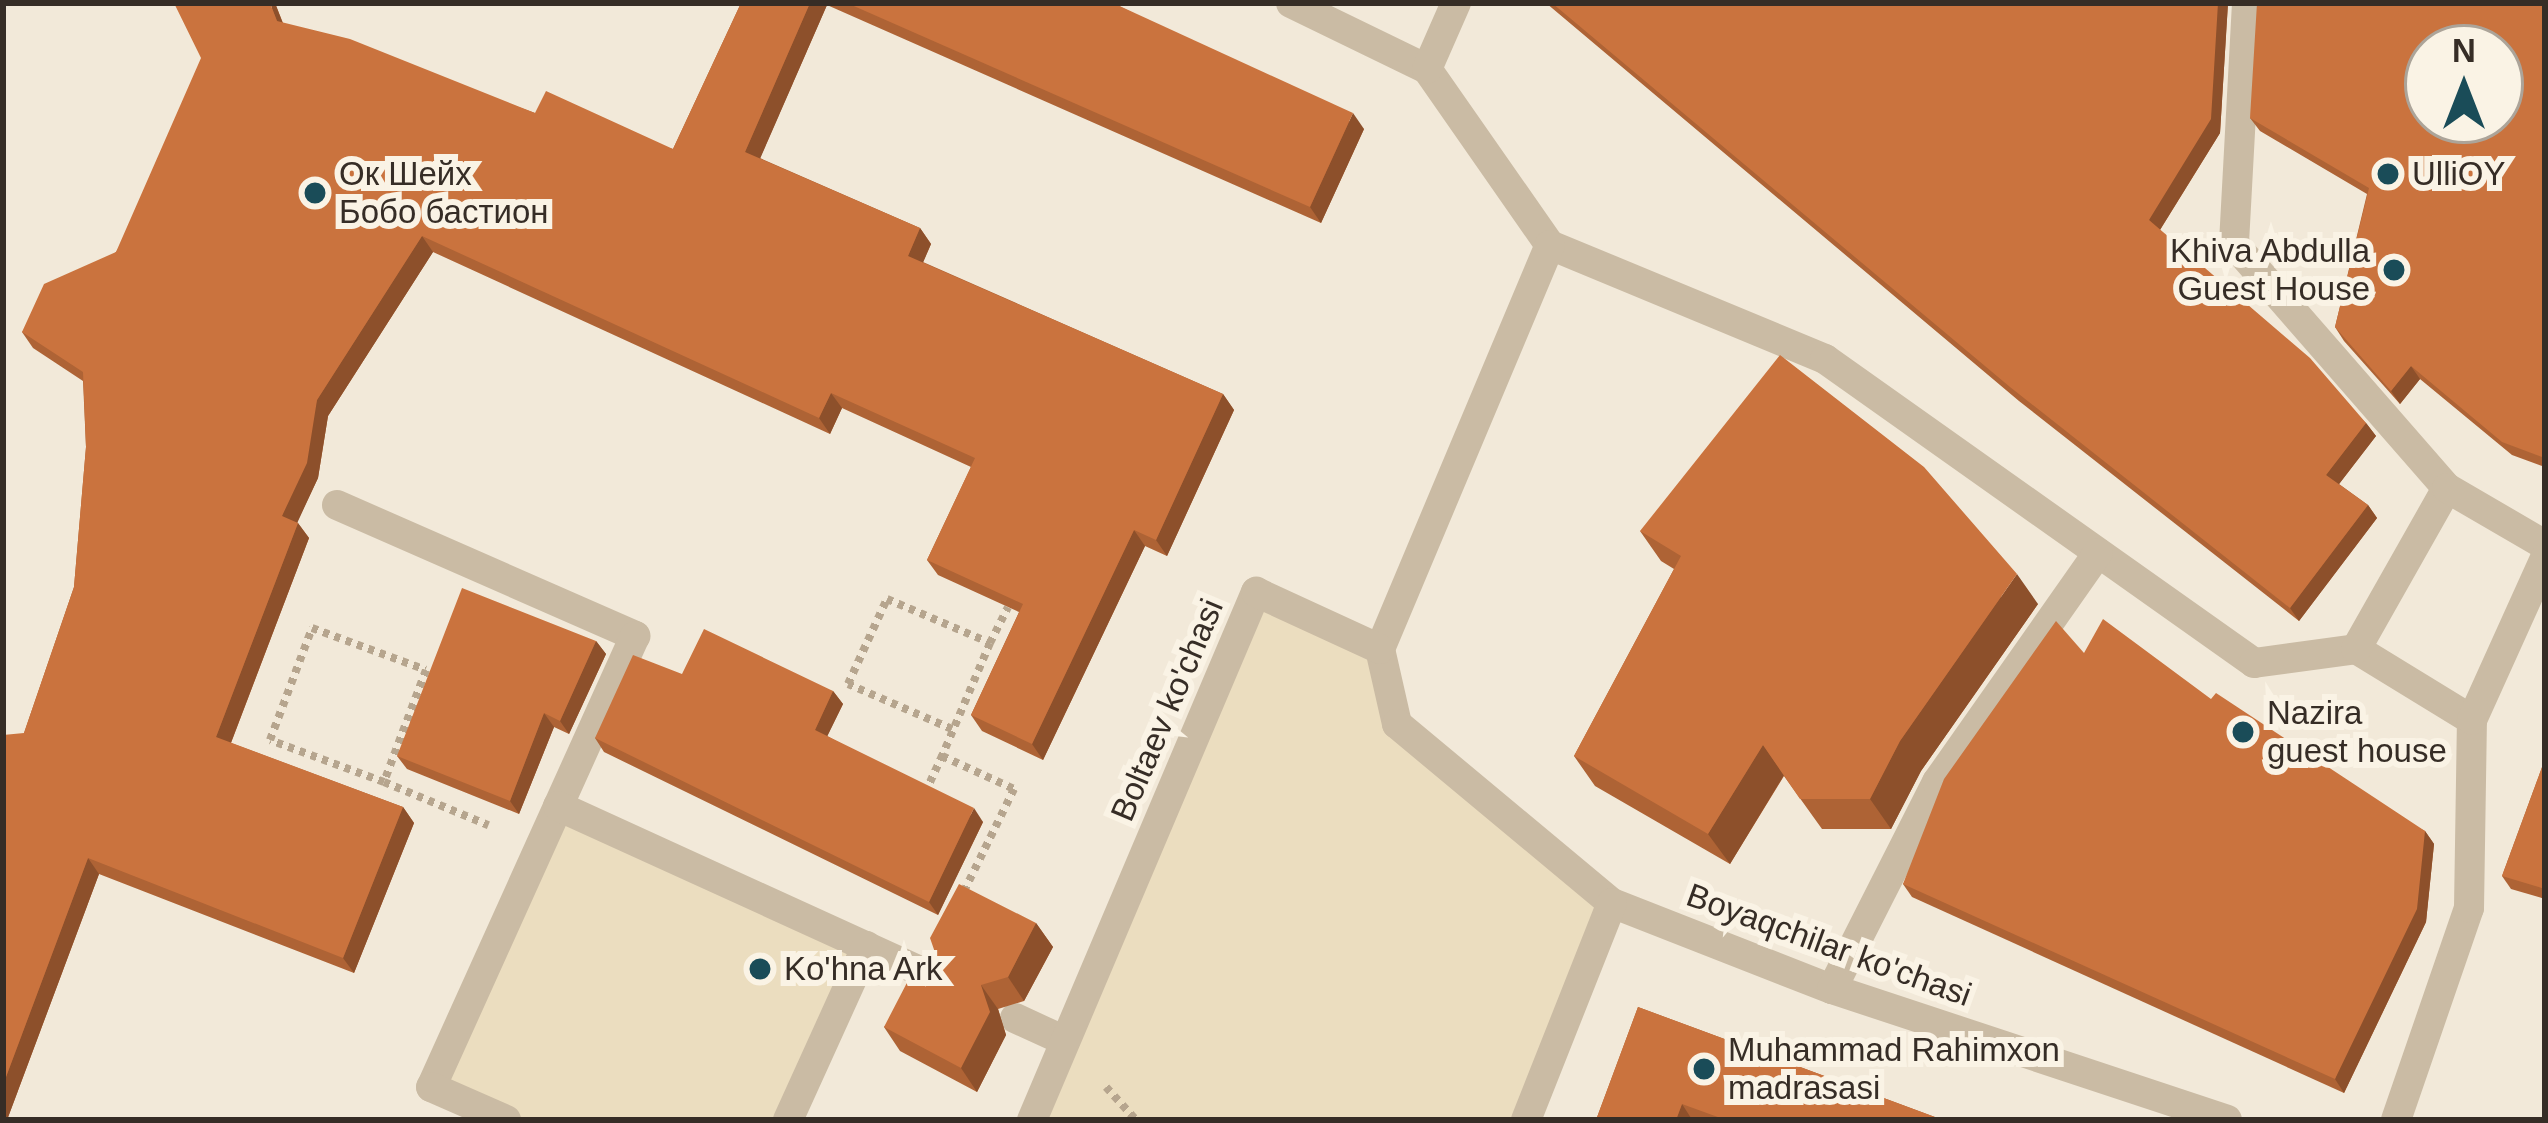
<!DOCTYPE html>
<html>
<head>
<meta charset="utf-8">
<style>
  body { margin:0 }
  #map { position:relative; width:2548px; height:1123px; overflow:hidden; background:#f2e9d9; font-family:Helvetica,sans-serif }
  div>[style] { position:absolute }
  .plaza>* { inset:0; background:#ebddbf }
  .path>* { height:8px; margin-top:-4px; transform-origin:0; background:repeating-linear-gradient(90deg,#b6a58e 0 6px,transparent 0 12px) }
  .street>* { height:30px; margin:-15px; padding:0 15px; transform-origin:15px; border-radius:15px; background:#cabba4 }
  .wall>* { inset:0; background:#ae6335 }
  .shaded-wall>* { inset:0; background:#8d502b }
  .building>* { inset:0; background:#ca733e }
  .dots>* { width:33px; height:33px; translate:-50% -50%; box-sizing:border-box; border:6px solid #faf3e5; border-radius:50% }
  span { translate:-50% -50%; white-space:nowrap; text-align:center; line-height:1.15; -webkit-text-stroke:12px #faf3e5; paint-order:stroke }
  .poi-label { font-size:33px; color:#362d26 }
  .left { translate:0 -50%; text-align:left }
  .right { translate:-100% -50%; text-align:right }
  .street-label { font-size:33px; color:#362d26 }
  .frame { position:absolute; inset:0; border:6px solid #362d26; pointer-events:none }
  .north { position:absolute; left:2404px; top:24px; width:120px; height:120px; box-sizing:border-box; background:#faf3e5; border:3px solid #aca499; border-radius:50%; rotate:0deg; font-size:33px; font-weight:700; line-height:48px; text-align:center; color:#362d26 }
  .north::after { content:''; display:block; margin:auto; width:42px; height:54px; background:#1a4c58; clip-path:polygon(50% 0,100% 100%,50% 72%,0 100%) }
</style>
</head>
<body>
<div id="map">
  <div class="plaza">
    <i style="clip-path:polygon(1256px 592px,1380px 649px,1398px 724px,1612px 903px,1526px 1120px,1032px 1120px)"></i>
    <i style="clip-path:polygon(558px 806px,867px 946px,788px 1120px,506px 1120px,431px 1087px)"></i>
  </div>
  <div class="path">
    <i style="left:990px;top:643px;width:40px;rotate:-63.4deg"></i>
    <i style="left:952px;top:729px;width:113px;rotate:-156.6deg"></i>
    <i style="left:848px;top:684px;width:94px;rotate:-65.4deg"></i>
    <i style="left:887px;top:599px;width:112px;rotate:23.1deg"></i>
    <i style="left:990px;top:643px;width:123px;rotate:113deg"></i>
    <i style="left:942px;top:756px;width:79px;rotate:24.6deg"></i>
    <i style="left:1014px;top:789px;width:116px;rotate:116.1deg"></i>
    <i style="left:384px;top:782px;width:121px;rotate:-159.8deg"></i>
    <i style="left:270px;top:740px;width:120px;rotate:-69.4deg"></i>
    <i style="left:312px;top:628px;width:121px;rotate:20.2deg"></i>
    <i style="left:426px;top:670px;width:120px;rotate:110.6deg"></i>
    <i style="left:384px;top:782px;width:113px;rotate:22.5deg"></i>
    <i style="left:925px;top:793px;width:41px;rotate:-65.3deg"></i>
    <i style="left:1106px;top:1087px;width:45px;rotate:47.7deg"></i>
  </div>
  <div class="street">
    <i style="left:1291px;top:3px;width:151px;rotate:25.9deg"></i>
    <i style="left:1427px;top:69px;width:215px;rotate:55.1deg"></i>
    <i style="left:1550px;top:245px;width:298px;rotate:22.5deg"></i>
    <i style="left:1825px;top:359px;width:526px;rotate:35.32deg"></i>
    <i style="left:2254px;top:663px;width:103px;rotate:-7.8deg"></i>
    <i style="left:2247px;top:3px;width:241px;rotate:93.1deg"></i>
    <i style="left:2234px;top:244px;width:324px;rotate:48.9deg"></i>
    <i style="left:1427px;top:69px;width:72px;rotate:-66.3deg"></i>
    <i style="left:337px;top:505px;width:326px;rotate:23.7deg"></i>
    <i style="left:635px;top:636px;width:495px;rotate:114.3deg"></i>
    <i style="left:431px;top:1087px;width:82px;rotate:23.7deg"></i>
    <i style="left:1380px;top:649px;width:77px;rotate:77.2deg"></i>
    <i style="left:1397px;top:724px;width:280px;rotate:39.8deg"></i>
    <i style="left:1612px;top:903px;width:236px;rotate:21.4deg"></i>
    <i style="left:1832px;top:989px;width:416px;rotate:18.3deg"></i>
    <i style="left:1380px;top:649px;width:438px;rotate:-67.2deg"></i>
    <i style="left:2472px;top:720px;width:136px;rotate:-148.5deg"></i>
    <i style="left:2356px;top:649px;width:185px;rotate:-60.5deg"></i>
    <i style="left:2447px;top:488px;width:113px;rotate:30.2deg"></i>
    <i style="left:558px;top:806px;width:418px;rotate:24.5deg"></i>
    <i style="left:1832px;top:989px;width:232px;rotate:-63.1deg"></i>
    <i style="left:1937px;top:782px;width:280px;rotate:-54.9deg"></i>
    <i style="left:1015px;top:1018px;width:55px;rotate:24.7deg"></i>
    <i style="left:788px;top:1120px;width:191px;rotate:-65.6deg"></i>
    <i style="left:1032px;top:1120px;width:574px;rotate:-67.01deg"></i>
    <i style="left:1256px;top:592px;width:136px;rotate:24.7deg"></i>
    <i style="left:1526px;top:1120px;width:233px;rotate:-68.4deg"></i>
    <i style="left:2396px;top:1120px;width:224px;rotate:-71deg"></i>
    <i style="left:2469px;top:908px;width:188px;rotate:-89.1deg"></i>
    <i style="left:2472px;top:720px;width:178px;rotate:-65.7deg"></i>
  </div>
  <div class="wall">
    <i style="clip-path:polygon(275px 3px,283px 23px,535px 113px,673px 149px,741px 3px,1113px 3px,1364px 129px,1321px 223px,827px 5px,760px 158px,920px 228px,931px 244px,923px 262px,1223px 394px,1234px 410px,1167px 556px,1145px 546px,1043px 760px,982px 731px,971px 715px,1019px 612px,938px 575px,927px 560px,971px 467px,842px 408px,830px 434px,433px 252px,328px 416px,318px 478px,297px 522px,309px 538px,231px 743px,403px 807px,414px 823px,354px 973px,99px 874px,7px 1120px,3px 1120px,24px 733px,74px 587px,86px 447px,83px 381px,33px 348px,22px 332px,116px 252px)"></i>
    <i style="clip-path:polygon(1546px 3px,2228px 3px,2220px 133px,2160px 230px,2366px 423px,2376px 436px,2339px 484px,2368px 505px,2377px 518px,2299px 621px,2019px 401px)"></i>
    <i style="clip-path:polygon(2545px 3px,2545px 467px,2512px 455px,2420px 379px,2400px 404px,2344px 341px,2335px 327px,2367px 194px,2260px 131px,2250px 118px)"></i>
    <i style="clip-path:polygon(1640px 531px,2038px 604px,1921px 771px,1891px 829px,1822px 829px,1784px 776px,1730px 864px,1595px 786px,1574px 756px,1674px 569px,1661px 561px)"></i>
    <i style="clip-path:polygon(596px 641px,606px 654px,569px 734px,554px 727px,519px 814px,407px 769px,397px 756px)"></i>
    <i style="clip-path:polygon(2084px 653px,2425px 831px,2434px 844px,2426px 922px,2344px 1093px,1912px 897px,1903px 884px)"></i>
    <i style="clip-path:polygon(682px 674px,833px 691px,843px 704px,827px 736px,983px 822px,938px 915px,604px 752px,595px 738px)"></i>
    <i style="clip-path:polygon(2545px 759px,2545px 899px,2511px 889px,2502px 876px)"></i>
    <i style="clip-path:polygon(1036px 923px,1053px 947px,1024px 1001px,998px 1009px,1006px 1035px,977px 1092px,900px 1051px,884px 1027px,939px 964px)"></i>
    <i style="clip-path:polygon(1638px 1007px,1943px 1120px,1698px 1120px,1691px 1118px,1596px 1120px)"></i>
  </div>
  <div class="shaded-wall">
    <i style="clip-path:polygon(270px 3px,275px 3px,288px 37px,277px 21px)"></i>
    <i style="clip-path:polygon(810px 3px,825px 3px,827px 5px,756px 168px,745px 152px)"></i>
    <i style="clip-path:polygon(2218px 3px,2228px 3px,2220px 133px,2158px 233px,2149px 220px)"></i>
    <i style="clip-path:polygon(1353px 113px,1364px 129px,1321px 223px,1310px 207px)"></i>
    <i style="clip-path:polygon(920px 228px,931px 244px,919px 272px,908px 256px)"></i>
    <i style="clip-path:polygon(422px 236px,433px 252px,328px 416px,318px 478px,293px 532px,282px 516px,317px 400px)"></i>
    <i style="clip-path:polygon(2411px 366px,2420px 379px,2400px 404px,2391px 391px)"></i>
    <i style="clip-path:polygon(831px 393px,842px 408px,830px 434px,819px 418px)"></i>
    <i style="clip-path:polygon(1223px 394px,1234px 410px,1167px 556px,1156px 540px)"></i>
    <i style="clip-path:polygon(2366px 423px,2376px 436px,2336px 488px,2326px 475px)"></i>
    <i style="clip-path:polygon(2368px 505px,2377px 518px,2299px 621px,2290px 608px)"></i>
    <i style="clip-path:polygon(298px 523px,309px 538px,227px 753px,216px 737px)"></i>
    <i style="clip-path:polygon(1134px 530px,1145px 546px,1043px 760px,1032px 744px)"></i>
    <i style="clip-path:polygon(2017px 574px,2038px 604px,1921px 771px,1891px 829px,1870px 799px,1900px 741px)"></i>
    <i style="clip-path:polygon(596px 641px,606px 654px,569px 734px,560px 721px)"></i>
    <i style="clip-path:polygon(833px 691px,843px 704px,824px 743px,815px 730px)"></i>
    <i style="clip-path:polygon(544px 713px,554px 727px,519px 814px,510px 801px)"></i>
    <i style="clip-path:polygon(1763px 745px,1784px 775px,1730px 864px,1708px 834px)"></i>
    <i style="clip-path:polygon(403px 807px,414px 823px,354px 973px,343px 958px)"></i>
    <i style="clip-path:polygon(974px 808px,983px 822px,938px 915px,929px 902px)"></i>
    <i style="clip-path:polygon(2425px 831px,2434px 844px,2426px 922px,2344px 1093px,2335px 1079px)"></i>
    <i style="clip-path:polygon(88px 858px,99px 874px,7px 1120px,3px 1120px,3px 1085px)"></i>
    <i style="clip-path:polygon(1036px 923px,1053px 947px,1024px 1001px,1008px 977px)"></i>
    <i style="clip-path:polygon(981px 985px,998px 1009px,1006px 1035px,977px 1092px,961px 1068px)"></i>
    <i style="clip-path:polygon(1682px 1104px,1691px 1118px,1690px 1120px,1676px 1120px)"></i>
  </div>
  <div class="building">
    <i style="clip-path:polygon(174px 3px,270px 3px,277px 21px,350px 39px,535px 113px,546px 91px,673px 149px,741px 3px,810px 3px,745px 152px,920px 228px,908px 256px,1223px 394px,1156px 540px,1134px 530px,1032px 744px,971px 715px,1023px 604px,927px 560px,975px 458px,831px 393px,819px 418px,422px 236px,317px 400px,307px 463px,282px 516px,298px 523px,216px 737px,403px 807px,343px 958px,88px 858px,3px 1085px,3px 735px,24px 733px,74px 587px,86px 447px,83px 372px,22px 332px,44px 284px,116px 252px,201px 58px)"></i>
    <i style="clip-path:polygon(847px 3px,1113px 3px,1353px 113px,1310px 207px)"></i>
    <i style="clip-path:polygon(1552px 3px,2218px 3px,2211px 119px,2149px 220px,2310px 358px,2366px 423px,2326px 475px,2368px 505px,2290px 608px,2010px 387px)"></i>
    <i style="clip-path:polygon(evenodd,2257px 3px,2545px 3px,2545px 458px,2502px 442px,2411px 366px,2391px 391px,2335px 327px,2369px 188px,2250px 118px,2257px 3px,2428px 48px,2500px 48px,2500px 120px,2428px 120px,2428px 48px)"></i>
    <i style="clip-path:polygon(1780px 355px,1924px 467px,2017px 574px,1900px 741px,1870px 799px,1800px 799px,1763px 745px,1708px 834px,1574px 756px,1681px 556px,1640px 531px)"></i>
    <i style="clip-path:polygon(462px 588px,596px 641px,560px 721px,544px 713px,510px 801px,397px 756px)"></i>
    <i style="clip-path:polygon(2103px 619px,2211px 699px,2216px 693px,2425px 831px,2417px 909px,2335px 1079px,1903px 884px,1944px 779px,2056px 621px,2084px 653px)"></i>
    <i style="clip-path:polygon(704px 629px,833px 691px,815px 730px,974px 808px,929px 902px,595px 738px,633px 655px,682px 674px)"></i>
    <i style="clip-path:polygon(2545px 759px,2545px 889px,2502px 876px)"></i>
    <i style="clip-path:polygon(959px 884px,1036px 923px,1008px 977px,981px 985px,990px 1012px,961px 1068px,884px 1027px,912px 973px,939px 964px,930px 938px)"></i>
    <i style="clip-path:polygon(1638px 1007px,1943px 1120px,1726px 1120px,1682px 1104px,1676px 1120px,1596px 1120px)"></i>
  </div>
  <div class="dots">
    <i style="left:2388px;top:174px;background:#1a4c58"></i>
    <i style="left:315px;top:193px;background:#1a4c58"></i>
    <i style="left:2394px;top:270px;background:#1a4c58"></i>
    <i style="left:2243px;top:732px;background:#1a4c58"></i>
    <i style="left:760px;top:969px;background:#1a4c58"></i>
    <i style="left:1704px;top:1069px;background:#1a4c58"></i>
  </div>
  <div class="poi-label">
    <span class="left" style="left:339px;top:193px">Ок Шейх<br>Бобо бастион</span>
    <span class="left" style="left:2412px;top:174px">UlliOY</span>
    <span class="right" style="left:2370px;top:270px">Khiva Abdulla<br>Guest House</span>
    <span class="left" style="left:2267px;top:732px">Nazira<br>guest house</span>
    <span class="left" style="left:784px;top:969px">Ko'hna Ark</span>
    <span class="left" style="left:1728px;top:1069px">Muhammad Rahimxon<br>madrasasi</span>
  </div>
  <div class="street-label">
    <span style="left:1167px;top:710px;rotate:-67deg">Boltaev ko'chasi</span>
    <span style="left:1829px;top:945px;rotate:20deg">Boyaqchilar ko'chasi</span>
  </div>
  <div class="frame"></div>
  <div class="north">N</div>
</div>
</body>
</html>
